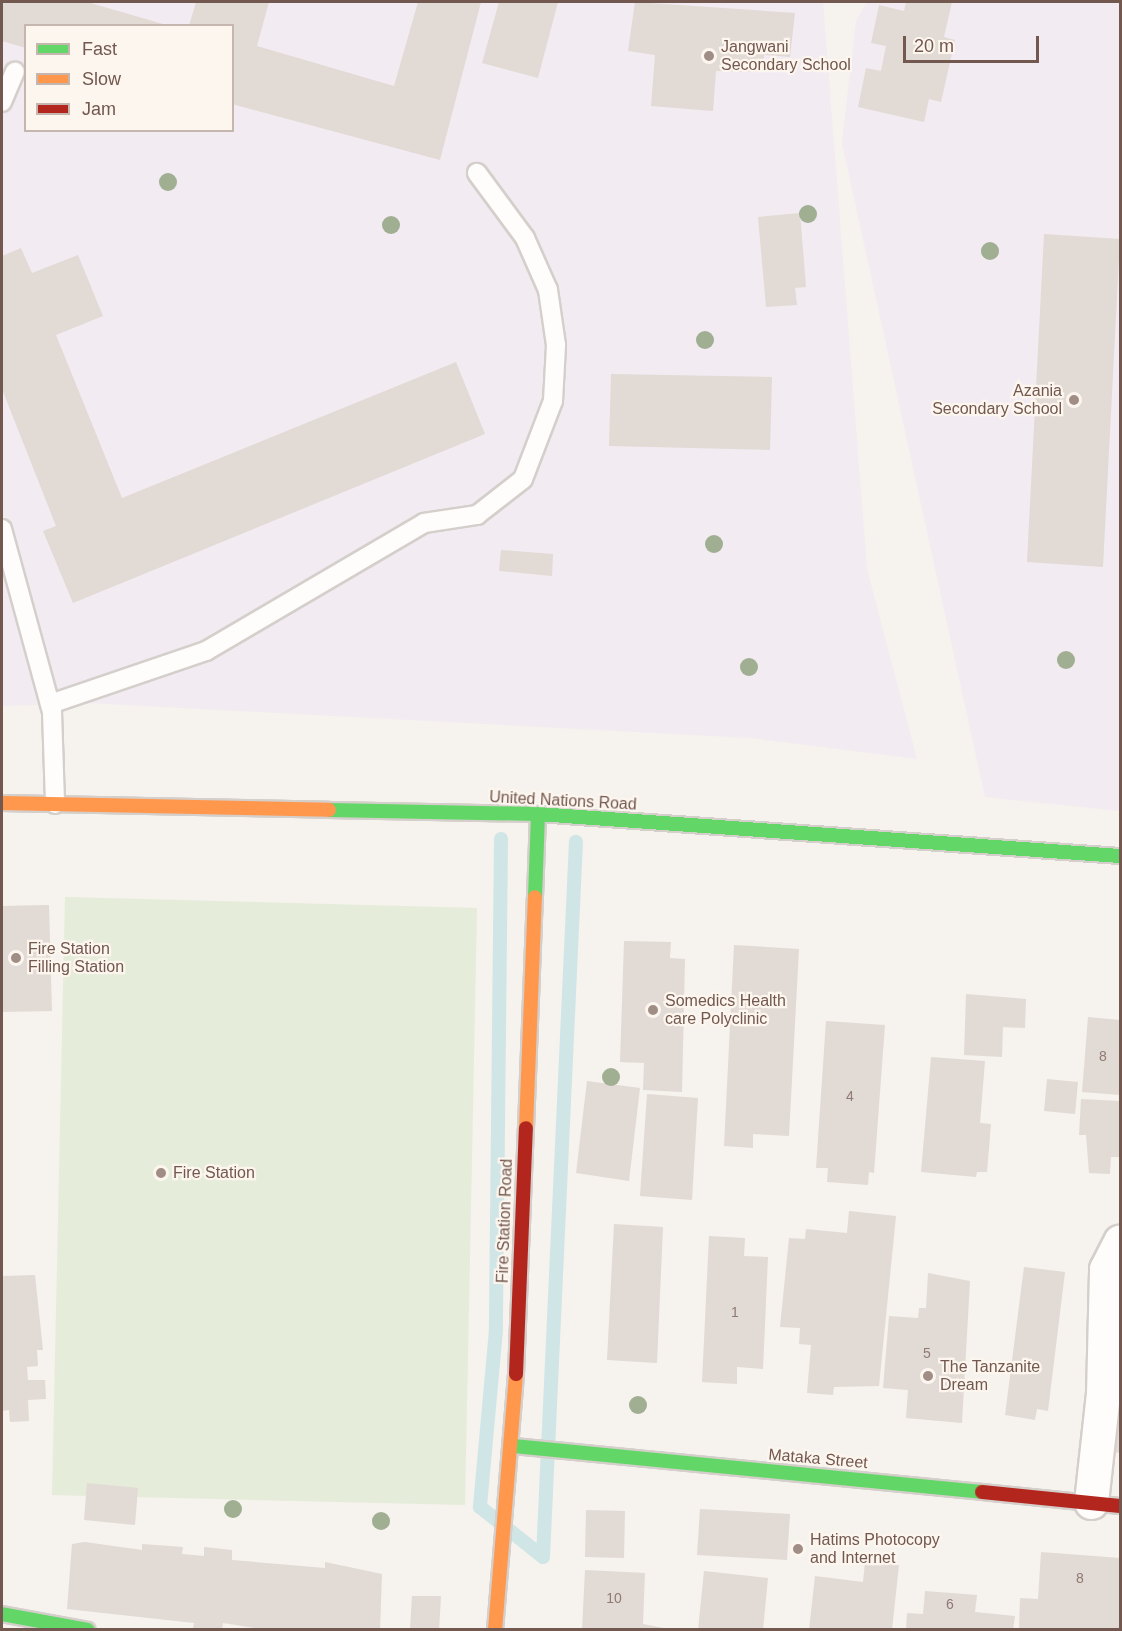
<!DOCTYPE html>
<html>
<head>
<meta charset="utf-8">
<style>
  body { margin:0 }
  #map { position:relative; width:1122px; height:1631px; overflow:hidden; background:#f6f2ed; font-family:Helvetica,sans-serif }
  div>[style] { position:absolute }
  .education>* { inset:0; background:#f2ebf2 }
  .green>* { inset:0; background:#e5ecd9 }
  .stream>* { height:14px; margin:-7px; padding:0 7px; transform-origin:7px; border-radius:7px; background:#d0e5e5 }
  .building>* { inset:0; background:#e2dad5 }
  .roads { filter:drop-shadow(2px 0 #d5cfcb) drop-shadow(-2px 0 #d5cfcb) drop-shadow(0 2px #d5cfcb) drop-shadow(0 -2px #d5cfcb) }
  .lane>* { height:18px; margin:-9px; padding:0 9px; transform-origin:9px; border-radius:9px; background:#fefdfc }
  .street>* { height:33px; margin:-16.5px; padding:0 16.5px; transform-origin:16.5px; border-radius:16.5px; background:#fefdfc }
  .fast>* { height:14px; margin:-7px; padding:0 7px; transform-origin:7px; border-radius:7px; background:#63d668 }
  .slow>* { height:14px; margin:-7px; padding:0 7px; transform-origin:7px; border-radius:7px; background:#ff974d }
  .jam>* { height:14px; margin:-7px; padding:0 7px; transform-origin:7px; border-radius:7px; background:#b3261e }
  .trees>* { width:18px; height:18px; margin:-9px; border-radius:50%; background:#a0ae92 }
  .dots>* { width:16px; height:16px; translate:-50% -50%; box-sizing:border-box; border:3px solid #fdf6ef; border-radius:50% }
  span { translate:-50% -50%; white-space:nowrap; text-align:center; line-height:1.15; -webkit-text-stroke:4.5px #fdf6ef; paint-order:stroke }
  .number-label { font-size:14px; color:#907a73 }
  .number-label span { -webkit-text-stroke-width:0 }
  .poi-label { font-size:16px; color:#72584f }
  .left { translate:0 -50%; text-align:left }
  .right { translate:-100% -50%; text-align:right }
  .street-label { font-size:16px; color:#72584f }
  .frame { position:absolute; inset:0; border:3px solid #72584f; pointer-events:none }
  .legend { position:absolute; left:24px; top:24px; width:210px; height:108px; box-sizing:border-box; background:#fdf6ef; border:2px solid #c5b7af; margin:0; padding:8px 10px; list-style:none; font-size:18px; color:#72584f }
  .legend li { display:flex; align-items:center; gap:12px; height:30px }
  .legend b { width:30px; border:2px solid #c5b7af }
  .scale { position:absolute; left:903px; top:36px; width:136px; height:27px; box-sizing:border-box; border:3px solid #72584f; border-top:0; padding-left:8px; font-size:18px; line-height:21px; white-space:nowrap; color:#72584f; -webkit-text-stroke:4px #fdf6ef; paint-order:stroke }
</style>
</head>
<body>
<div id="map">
  <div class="education">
    <i style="clip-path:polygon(evenodd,2px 2px,823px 2px,867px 569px,917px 759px,750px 738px,88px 703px,2px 706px,2px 2px,26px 26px,232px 26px,232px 130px,26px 130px,26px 26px)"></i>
    <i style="clip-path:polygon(867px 2px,1120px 2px,1120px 811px,985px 797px,842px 143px,856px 21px)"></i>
  </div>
  <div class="green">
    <i style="clip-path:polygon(65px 897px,477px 908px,465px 1505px,52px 1495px)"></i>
  </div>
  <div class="stream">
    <i style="left:501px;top:839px;width:491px;rotate:90.6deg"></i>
    <i style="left:496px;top:1330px;width:178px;rotate:95.2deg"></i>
    <i style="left:480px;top:1507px;width:80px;rotate:38.4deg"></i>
    <i style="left:543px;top:1557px;width:716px;rotate:-87.36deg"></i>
  </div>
  <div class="building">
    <i style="clip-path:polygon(2px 2px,87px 2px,170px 26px,26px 26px,26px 48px,2px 41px)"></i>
    <i style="clip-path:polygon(196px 2px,269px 2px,257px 46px,394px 86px,418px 2px,481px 2px,440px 160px,232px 104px,232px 26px,189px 26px)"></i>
    <i style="clip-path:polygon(499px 2px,558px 2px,538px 78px,482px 63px)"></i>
    <i style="clip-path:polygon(635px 2px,795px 13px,790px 57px,764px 55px,763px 72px,716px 71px,713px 111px,651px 106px,655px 55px,628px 51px)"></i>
    <i style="clip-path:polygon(906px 2px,952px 2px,944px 37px,955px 40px,941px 102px,929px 99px,924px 122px,858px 107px,866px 68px,881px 71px,886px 46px,871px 43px,879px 5px,904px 11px)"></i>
    <i style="clip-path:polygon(800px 213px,806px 287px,795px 288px,797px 305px,766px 307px,758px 217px)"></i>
    <i style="clip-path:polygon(1044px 234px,1120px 239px,1103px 567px,1027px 562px)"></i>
    <i style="clip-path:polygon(21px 248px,32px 273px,78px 255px,103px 316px,56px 335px,122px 498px,456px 362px,485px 434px,73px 603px,43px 531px,56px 526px,2px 389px,2px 256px)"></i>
    <i style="clip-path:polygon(611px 374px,772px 377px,770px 450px,609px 446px)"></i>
    <i style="clip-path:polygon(501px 550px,553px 554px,552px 576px,499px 571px)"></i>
    <i style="clip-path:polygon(49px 905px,52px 1011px,2px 1012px,2px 906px)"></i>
    <i style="clip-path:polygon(624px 941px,671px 942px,670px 958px,685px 959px,682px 1092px,643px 1090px,644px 1063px,620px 1062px)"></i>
    <i style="clip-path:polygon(734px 945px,799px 949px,789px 1136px,753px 1134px,753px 1148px,724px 1146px)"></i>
    <i style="clip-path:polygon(966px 994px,1026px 999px,1025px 1028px,1003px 1027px,1002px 1057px,964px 1055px)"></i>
    <i style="clip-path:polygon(1088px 1017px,1120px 1020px,1120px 1095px,1082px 1092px)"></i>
    <i style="clip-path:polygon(826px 1021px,885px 1025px,874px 1173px,869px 1172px,868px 1185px,827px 1182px,828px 1168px,816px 1168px)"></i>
    <i style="clip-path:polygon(931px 1057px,985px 1061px,980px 1123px,991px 1124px,987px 1172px,977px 1172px,976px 1177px,921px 1172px)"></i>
    <i style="clip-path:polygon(1047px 1079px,1078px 1082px,1075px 1114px,1044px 1111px)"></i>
    <i style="clip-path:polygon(587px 1081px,640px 1088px,629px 1181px,576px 1173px)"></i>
    <i style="clip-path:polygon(647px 1094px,698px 1098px,692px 1200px,640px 1196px)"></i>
    <i style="clip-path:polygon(1081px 1099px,1120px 1101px,1120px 1157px,1111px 1157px,1110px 1174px,1089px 1173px,1086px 1135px,1079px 1135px)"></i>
    <i style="clip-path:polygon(849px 1211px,896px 1216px,879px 1386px,834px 1387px,833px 1395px,807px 1393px,811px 1345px,799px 1344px,800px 1328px,780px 1327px,789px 1238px,805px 1239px,806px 1229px,847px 1233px)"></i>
    <i style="clip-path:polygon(614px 1224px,663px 1227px,657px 1363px,607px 1360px)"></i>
    <i style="clip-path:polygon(709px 1236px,745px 1238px,744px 1256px,768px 1257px,763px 1369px,737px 1367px,737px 1384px,702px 1382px)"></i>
    <i style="clip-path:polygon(1024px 1267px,1065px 1272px,1048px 1411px,1037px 1409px,1035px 1420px,1005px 1415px)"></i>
    <i style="clip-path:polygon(928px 1273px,970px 1281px,962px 1423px,906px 1418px,908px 1390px,883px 1388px,889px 1316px,918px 1318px,919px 1308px,926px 1308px)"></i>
    <i style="clip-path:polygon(35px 1275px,43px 1350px,37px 1350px,38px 1366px,27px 1367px,28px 1380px,45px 1380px,46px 1399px,28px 1400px,29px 1421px,10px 1422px,9px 1410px,2px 1411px,2px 1276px)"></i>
    <i style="clip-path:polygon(1120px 1323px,1120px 1453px,1107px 1451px)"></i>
    <i style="clip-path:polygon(87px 1483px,138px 1488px,135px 1525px,84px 1520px)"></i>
    <i style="clip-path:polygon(700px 1509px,790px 1514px,787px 1560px,697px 1555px)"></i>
    <i style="clip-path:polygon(586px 1510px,625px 1511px,624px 1558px,585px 1557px)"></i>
    <i style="clip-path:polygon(85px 1542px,142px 1550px,142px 1544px,183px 1547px,182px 1554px,204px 1556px,204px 1547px,232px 1550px,232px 1560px,325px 1568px,325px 1562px,382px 1574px,380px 1630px,268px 1630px,223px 1623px,222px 1630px,207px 1630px,193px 1628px,194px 1623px,67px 1609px,72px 1544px)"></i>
    <i style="clip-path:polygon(1041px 1552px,1120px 1558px,1120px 1630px,1019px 1630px,1020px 1598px,1038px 1599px)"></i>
    <i style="clip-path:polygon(865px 1562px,899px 1565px,892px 1630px,809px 1630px,815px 1576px,863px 1582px)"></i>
    <i style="clip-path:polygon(585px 1570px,645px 1573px,643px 1624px,674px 1630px,582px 1630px)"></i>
    <i style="clip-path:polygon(704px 1571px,768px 1578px,763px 1630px,698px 1630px)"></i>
    <i style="clip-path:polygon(925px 1591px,977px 1595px,975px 1612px,1015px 1616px,1013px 1630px,906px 1630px,907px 1613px,923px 1614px)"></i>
    <i style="clip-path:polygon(412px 1596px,441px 1596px,439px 1630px,410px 1629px)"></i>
  </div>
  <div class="roads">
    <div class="lane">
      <i style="left:2px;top:102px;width:33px;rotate:-67deg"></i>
      <i style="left:2px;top:529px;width:190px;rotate:74.7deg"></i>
      <i style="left:52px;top:712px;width:92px;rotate:88.1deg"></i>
      <i style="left:50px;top:704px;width:165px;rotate:-18.8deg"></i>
      <i style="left:206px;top:651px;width:253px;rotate:-30.4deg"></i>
      <i style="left:424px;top:523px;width:54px;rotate:-8.6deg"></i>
      <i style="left:477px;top:515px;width:58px;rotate:-38deg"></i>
      <i style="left:523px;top:479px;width:84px;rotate:-69deg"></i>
      <i style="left:553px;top:401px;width:56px;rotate:-86.9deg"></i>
      <i style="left:556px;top:345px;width:56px;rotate:-98.3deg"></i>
      <i style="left:548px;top:290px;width:57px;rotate:-113.9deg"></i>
      <i style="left:525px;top:238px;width:81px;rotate:-126.4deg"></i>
    </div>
    <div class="street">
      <i style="left:1091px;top:1502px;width:109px;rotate:-83.7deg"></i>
      <i style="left:1103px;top:1394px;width:125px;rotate:-88.6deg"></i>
      <i style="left:1106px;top:1269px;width:31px;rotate:-63deg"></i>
    </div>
    <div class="fast">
      <i style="left:329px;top:810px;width:209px;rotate:1.1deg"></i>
      <i style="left:538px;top:814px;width:584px;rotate:4.13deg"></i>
      <i style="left:535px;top:897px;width:83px;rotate:-87.9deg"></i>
      <i style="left:513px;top:1446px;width:471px;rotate:5.6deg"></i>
      <i style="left:2px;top:1614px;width:87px;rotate:10.5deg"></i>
    </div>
    <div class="slow">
      <i style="left:2px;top:803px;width:327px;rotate:1.2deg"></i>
      <i style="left:526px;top:1128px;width:231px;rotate:-87.8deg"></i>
      <i style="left:495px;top:1630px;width:257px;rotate:-85.3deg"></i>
    </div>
    <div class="jam">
      <i style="left:516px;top:1374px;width:246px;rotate:-87.7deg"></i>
      <i style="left:982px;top:1492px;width:139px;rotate:5.8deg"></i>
    </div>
  </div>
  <div class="trees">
    <i style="left:168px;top:182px"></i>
    <i style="left:808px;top:214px"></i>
    <i style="left:391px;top:225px"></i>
    <i style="left:990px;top:251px"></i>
    <i style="left:705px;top:340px"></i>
    <i style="left:714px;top:544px"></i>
    <i style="left:1066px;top:660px"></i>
    <i style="left:749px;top:667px"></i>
    <i style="left:611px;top:1077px"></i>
    <i style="left:638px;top:1405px"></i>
    <i style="left:233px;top:1509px"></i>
    <i style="left:381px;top:1521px"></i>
  </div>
  <div class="dots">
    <i style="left:709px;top:56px;background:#a08e86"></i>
    <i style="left:1074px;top:400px;background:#a08e86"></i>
    <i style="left:16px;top:958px;background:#a08e86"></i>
    <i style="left:653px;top:1010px;background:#a08e86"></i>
    <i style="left:161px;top:1173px;background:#a08e86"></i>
    <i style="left:928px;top:1376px;background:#a08e86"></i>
    <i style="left:798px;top:1549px;background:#a08e86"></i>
  </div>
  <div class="number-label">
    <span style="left:1103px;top:1056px">8</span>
    <span style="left:850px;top:1096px">4</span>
    <span style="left:735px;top:1312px">1</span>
    <span style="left:927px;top:1353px">5</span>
    <span style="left:1080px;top:1578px">8</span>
    <span style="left:614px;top:1598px">10</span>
    <span style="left:950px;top:1604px">6</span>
  </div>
  <div class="poi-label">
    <span class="left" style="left:721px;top:56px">Jangwani<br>Secondary School</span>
    <span class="right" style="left:1062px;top:400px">Azania<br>Secondary School</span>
    <span class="left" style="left:28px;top:958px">Fire Station<br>Filling Station</span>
    <span class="left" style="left:665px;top:1010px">Somedics Health<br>care Polyclinic</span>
    <span class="left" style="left:173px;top:1173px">Fire Station</span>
    <span class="left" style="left:940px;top:1376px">The Tanzanite<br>Dream</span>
    <span class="left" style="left:810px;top:1549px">Hatims Photocopy<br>and Internet</span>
  </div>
  <div class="street-label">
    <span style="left:563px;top:801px;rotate:3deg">United Nations Road</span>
    <span style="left:505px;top:1221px;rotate:-88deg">Fire Station Road</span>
    <span style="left:818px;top:1459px;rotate:5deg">Mataka Street</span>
  </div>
  <div class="frame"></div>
  <ul class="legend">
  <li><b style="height:8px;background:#63d668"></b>Fast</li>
  <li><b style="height:8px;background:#ff974d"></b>Slow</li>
  <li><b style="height:8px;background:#b3261e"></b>Jam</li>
  </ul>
  <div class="scale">20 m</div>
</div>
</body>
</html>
